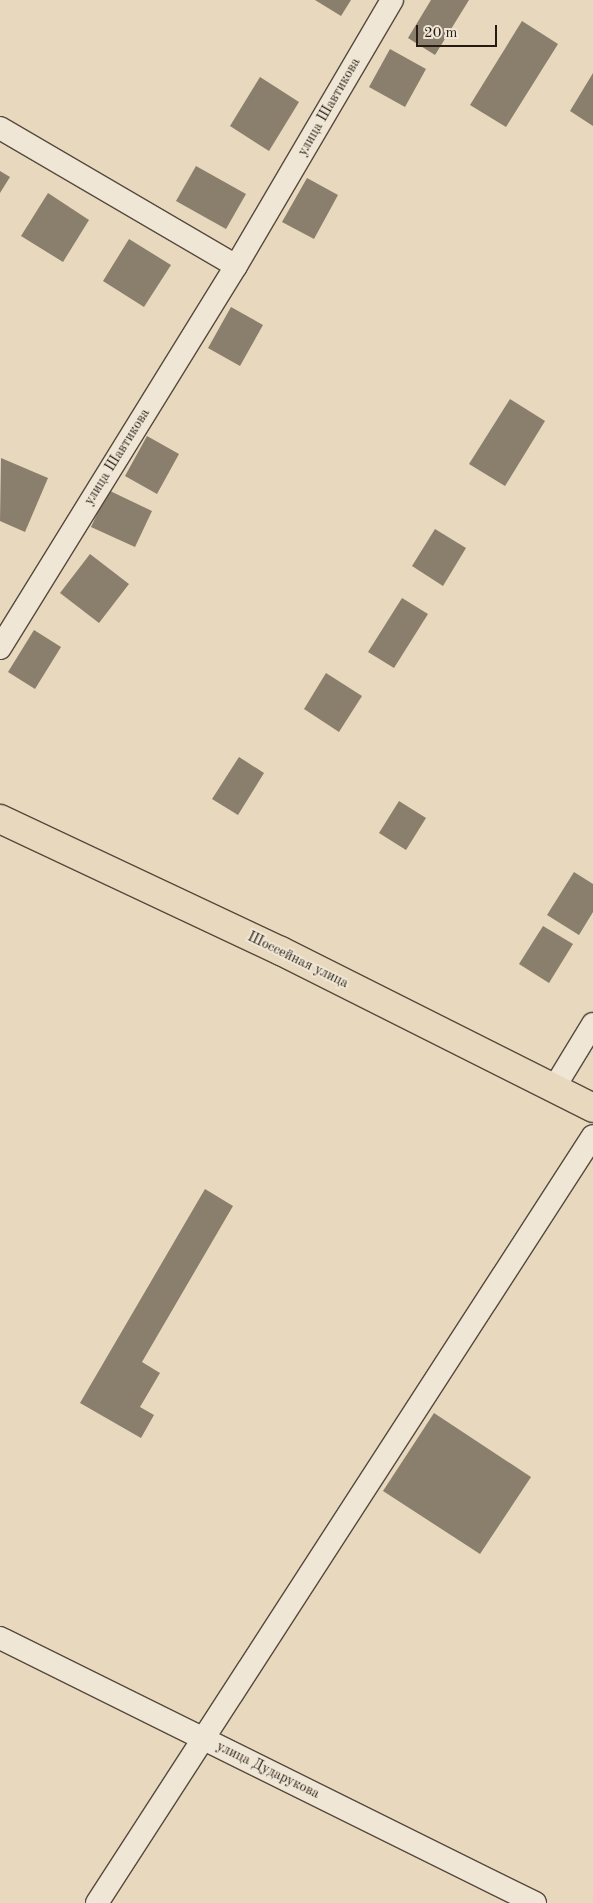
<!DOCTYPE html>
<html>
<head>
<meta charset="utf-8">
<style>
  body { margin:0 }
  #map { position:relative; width:593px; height:1903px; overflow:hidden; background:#e8d9be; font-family:"Old Standard TT",serif }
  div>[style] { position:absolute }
  .building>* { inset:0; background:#8a7e6c }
  .roads { filter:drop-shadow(1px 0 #564a3e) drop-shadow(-1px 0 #564a3e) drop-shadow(0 1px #564a3e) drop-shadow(0 -1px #564a3e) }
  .street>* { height:22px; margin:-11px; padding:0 11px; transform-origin:11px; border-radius:11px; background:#f0e6d5 }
  .highway>* { height:28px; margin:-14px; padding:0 14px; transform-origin:14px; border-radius:14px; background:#e8d9be }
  span { translate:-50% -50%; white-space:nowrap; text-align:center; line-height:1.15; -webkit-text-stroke:4px #f0e6d5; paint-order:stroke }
  .street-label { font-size:14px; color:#251b14 }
  .scale { position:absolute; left:416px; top:25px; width:81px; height:22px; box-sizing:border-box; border:2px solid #251b14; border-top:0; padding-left:6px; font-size:15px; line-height:18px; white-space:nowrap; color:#251b14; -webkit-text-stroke:4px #f0e6d5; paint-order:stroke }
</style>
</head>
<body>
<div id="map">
  <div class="building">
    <i style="clip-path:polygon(315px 0,351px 0,341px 16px)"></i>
    <i style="clip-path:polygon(431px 0,469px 0,435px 55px,408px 38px)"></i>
    <i style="clip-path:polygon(522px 21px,558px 44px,506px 127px,470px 105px)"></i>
    <i style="clip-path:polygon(390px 49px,426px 69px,405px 107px,369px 87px)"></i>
    <i style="clip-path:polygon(593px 73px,593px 126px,570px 111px)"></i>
    <i style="clip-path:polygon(260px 77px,299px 102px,269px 151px,230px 126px)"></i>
    <i style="clip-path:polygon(196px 166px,246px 194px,226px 229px,176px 201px)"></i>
    <i style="clip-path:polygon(0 171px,10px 177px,0 193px)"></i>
    <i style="clip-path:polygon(307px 178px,338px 195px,314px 239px,282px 222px)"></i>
    <i style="clip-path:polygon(48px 193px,89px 220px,63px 262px,21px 236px)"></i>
    <i style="clip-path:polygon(129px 239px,171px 265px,144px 307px,103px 281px)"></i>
    <i style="clip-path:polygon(231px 307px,263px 325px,240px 366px,208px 348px)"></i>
    <i style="clip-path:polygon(510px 399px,545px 421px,505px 486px,469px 464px)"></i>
    <i style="clip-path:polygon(147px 436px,179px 454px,157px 494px,125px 476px)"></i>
    <i style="clip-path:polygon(1px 458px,48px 478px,25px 532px,0 521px)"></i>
    <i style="clip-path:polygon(108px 490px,152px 511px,135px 547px,91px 527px)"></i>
    <i style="clip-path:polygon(435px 529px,466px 548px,443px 586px,412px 566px)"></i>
    <i style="clip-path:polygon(90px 554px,129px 584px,99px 623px,60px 593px)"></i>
    <i style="clip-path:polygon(402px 598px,428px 614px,394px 668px,368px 652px)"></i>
    <i style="clip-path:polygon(34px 630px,61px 647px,35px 689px,8px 672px)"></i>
    <i style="clip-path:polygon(326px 673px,362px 696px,339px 732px,304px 709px)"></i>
    <i style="clip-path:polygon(239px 757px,264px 773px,238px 815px,212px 799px)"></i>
    <i style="clip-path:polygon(399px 801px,426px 818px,406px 850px,379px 833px)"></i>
    <i style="clip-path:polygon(574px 872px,593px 884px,593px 912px,579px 935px,547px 915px)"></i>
    <i style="clip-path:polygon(543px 926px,573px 944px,549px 983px,519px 964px)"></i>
    <i style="clip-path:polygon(205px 1189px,233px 1206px,142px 1362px,160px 1373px,140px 1407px,154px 1415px,141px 1438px,80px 1403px)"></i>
    <i style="clip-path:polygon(434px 1413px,531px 1477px,480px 1554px,383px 1491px)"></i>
  </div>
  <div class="roads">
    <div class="street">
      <i style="left:0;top:128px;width:273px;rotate:30.3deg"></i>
      <i style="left:0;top:648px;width:449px;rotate:-58.3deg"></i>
      <i style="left:236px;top:266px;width:308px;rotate:-59.6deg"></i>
      <i style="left:554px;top:1088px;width:75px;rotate:-58.6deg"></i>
      <i style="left:0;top:1638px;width:597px;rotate:26.35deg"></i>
      <i style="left:97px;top:1903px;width:913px;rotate:-57.11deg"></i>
    </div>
    <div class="highway">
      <i style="left:0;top:819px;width:310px;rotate:25.2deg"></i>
      <i style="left:281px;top:951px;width:349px;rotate:26.7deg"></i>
    </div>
  </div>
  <div class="street-label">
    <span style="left:329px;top:107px;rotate:-60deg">улица Шавтикова</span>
    <span style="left:117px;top:457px;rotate:-58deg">улица Шавтикова</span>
    <span style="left:298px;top:960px;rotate:26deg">Шоссейная улица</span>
    <span style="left:268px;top:1770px;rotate:26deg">улица Дударукова</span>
  </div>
  <div class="scale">20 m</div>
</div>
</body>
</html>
